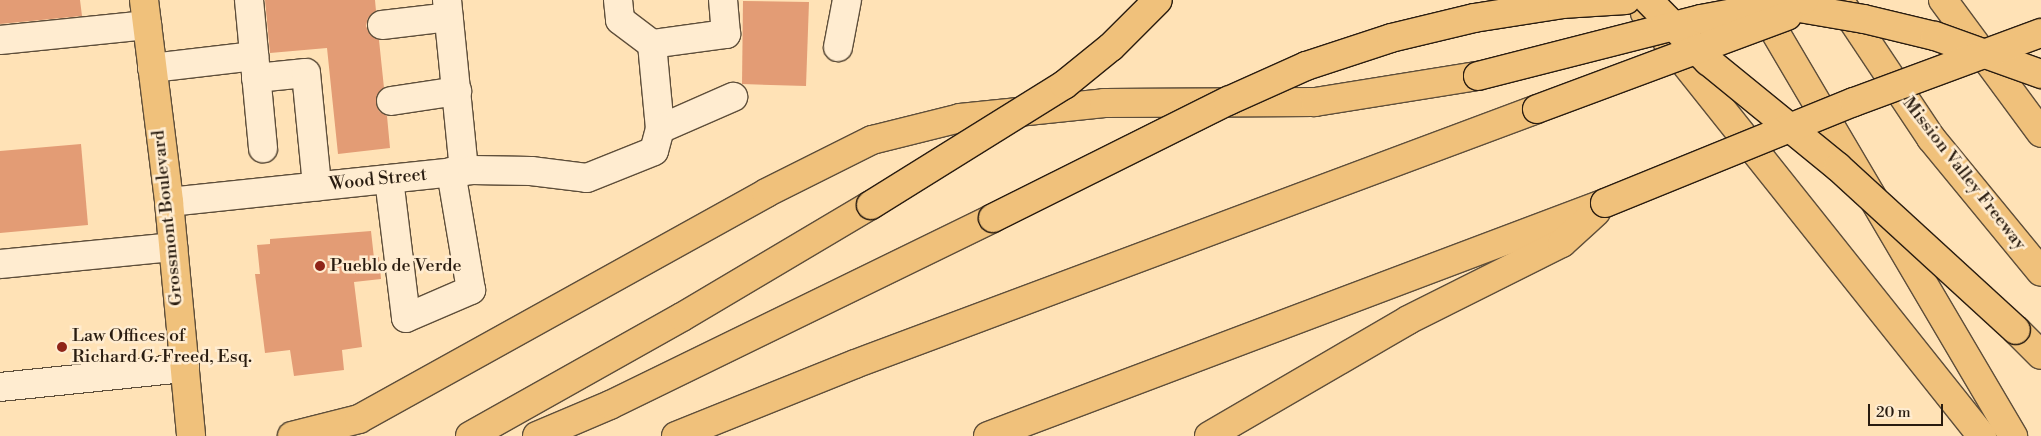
<!DOCTYPE html>
<html>
<head>
<meta charset="utf-8">
<style>
  body { margin:0 }
  #map { position:relative; width:2041px; height:436px; overflow:hidden; background:#ffe2b6; font-family:"Libre Bodoni",serif }
  div>[style] { position:absolute }
  .building>* { inset:0; background:#e39c75 }
  .roads { filter:drop-shadow(1px 0 #5e4e3a) drop-shadow(-1px 0 #5e4e3a) drop-shadow(0 1px #5e4e3a) drop-shadow(0 -1px #5e4e3a) }
  .minor>* { height:28px; margin:-14px; padding:0 14px; transform-origin:14px; border-radius:14px; background:#ffecd0 }
  .major>* { height:28px; margin:-14px; padding:0 14px; transform-origin:14px; border-radius:14px; background:#f0c17b }
  .highway>* { height:28px; margin:-14px; padding:0 14px; transform-origin:14px; border-radius:14px; background:#f0c17b }
  .bridges { filter:drop-shadow(1px 0 #291c10) drop-shadow(-1px 0 #291c10) drop-shadow(0 1px #291c10) drop-shadow(0 -1px #291c10) }
  .highway-bridge>* { height:28px; margin:-14px; padding:0 14px; transform-origin:14px; border-radius:14px; background:#f0c17b }
  .dots>* { width:14px; height:14px; translate:-50% -50%; box-sizing:border-box; border:2px solid #ffecd0; border-radius:50% }
  span { translate:-50% -50%; white-space:nowrap; text-align:center; line-height:1.15; -webkit-text-stroke:5px #ffecd0; paint-order:stroke }
  .street-label { font-size:18px; color:#291c10 }
  .poi-label { font-size:18px; color:#291c10 }
  .left { translate:0 -50%; text-align:left }
  .scale { position:absolute; left:1868px; top:404px; width:75px; height:22px; box-sizing:border-box; border:2px solid #291c10; border-top:0; padding-left:6px; font-size:15px; line-height:18px; white-space:nowrap; color:#291c10; -webkit-text-stroke:4px #ffecd0; paint-order:stroke }
</style>
</head>
<body>
<div id="map">
  <div class="building">
    <i style="clip-path:polygon(0 0,80px 0,82px 16px,0 24px)"></i>
    <i style="clip-path:polygon(265px 0,375px 0,376px 11px,368px 18px,366px 26px,370px 35px,379px 40px,384px 88px,377px 95px,376px 103px,379px 111px,387px 116px,390px 148px,338px 154px,327px 48px,270px 53px)"></i>
    <i style="clip-path:polygon(743px 1px,809px 2px,806px 86px,742px 84px)"></i>
    <i style="clip-path:polygon(81px 144px,88px 225px,0 233px,0 151px)"></i>
    <i style="clip-path:polygon(371px 231px,374px 258px,379px 257px,381px 279px,354px 282px,362px 347px,342px 350px,344px 370px,294px 376px,290px 350px,265px 353px,255px 274px,260px 274px,257px 245px,270px 244px,270px 239px)"></i>
  </div>
  <div class="roads">
    <div class="minor">
      <i style="left:249px;top:0;width:149px;rotate:84.6deg"></i>
      <i style="left:447px;top:0;width:172px;rotate:84.3deg"></i>
      <i style="left:618px;top:0;width:20px;rotate:84deg"></i>
      <i style="left:620px;top:20px;width:40px;rotate:37deg"></i>
      <i style="left:652px;top:44px;width:75px;rotate:-7.7deg"></i>
      <i style="left:726px;top:34px;width:34px;rotate:-95deg"></i>
      <i style="left:382px;top:25px;width:67px;rotate:-6.8deg"></i>
      <i style="left:0;top:40px;width:148px;rotate:-5.8deg"></i>
      <i style="left:652px;top:44px;width:85px;rotate:84.6deg"></i>
      <i style="left:660px;top:129px;width:80px;rotate:-23.7deg"></i>
      <i style="left:838px;top:47px;width:48px;rotate:-79.2deg"></i>
      <i style="left:152px;top:68px;width:103px;rotate:-6.7deg"></i>
      <i style="left:256px;top:78px;width:50px;rotate:-5.7deg"></i>
      <i style="left:306px;top:73px;width:114px;rotate:84.4deg"></i>
      <i style="left:391px;top:101px;width:67px;rotate:-8.6deg"></i>
      <i style="left:389px;top:179px;width:140px;rotate:83deg"></i>
      <i style="left:406px;top:318px;width:71px;rotate:-23.3deg"></i>
      <i style="left:471px;top:290px;width:120px;rotate:-99.6deg"></i>
      <i style="left:169px;top:202px;width:305px;rotate:-6deg"></i>
      <i style="left:472px;top:170px;width:59px;rotate:1deg"></i>
      <i style="left:531px;top:171px;width:56px;rotate:7.1deg"></i>
      <i style="left:587px;top:178px;width:72px;rotate:-21.9deg"></i>
      <i style="left:654px;top:151px;width:23px;rotate:-75deg"></i>
      <i style="left:0;top:264px;width:174px;rotate:-5.6deg"></i>
      <i style="left:0;top:387px;width:186px;rotate:-5.9deg"></i>
    </div>
    <div class="major">
      <i style="left:144px;top:0;width:204px;rotate:82.9deg"></i>
      <i style="left:169px;top:202px;width:235px;rotate:84.6deg"></i>
    </div>
    <div class="highway">
      <i style="left:1839px;top:0;width:166px;rotate:56.3deg"></i>
      <i style="left:1931px;top:138px;width:173px;rotate:50.6deg"></i>
      <i style="left:1943px;top:0;width:165px;rotate:53.6deg"></i>
      <i style="left:1758px;top:3px;width:503px;rotate:59.51deg"></i>
      <i style="left:1645px;top:13px;width:541px;rotate:51.46deg"></i>
      <i style="left:2016px;top:330px;width:35px;rotate:45deg"></i>
      <i style="left:292px;top:436px;width:69px;rotate:-14.2deg"></i>
      <i style="left:359px;top:419px;width:466px;rotate:-29deg"></i>
      <i style="left:766px;top:193px;width:119px;rotate:-26.6deg"></i>
      <i style="left:872px;top:140px;width:91px;rotate:-14deg"></i>
      <i style="left:960px;top:118px;width:145px;rotate:-5.9deg"></i>
      <i style="left:1104px;top:103px;width:211px;rotate:-0.3deg"></i>
      <i style="left:1315px;top:102px;width:165px;rotate:-9.1deg"></i>
      <i style="left:470px;top:436px;width:243px;rotate:-29.3deg"></i>
      <i style="left:682px;top:317px;width:220px;rotate:-30.7deg"></i>
      <i style="left:537px;top:436px;width:79px;rotate:-23deg"></i>
      <i style="left:610px;top:405px;width:426px;rotate:-26deg"></i>
      <i style="left:676px;top:436px;width:193px;rotate:-21.9deg"></i>
      <i style="left:855px;top:364px;width:728px;rotate:-20.5deg"></i>
      <i style="left:988px;top:436px;width:660px;rotate:-20.69deg"></i>
      <i style="left:1209px;top:436px;width:230px;rotate:-30.2deg"></i>
      <i style="left:1408px;top:320px;width:172px;rotate:-26.6deg"></i>
      <i style="left:1562px;top:243px;width:46px;rotate:-42.4deg"></i>
    </div>
  </div>
  <div class="bridges">
    <div class="highway-bridge">
      <i style="left:1648px;top:0;width:86px;rotate:45.5deg"></i>
      <i style="left:1708px;top:61px;width:168px;rotate:39.2deg"></i>
      <i style="left:1838px;top:167px;width:241px;rotate:42.5deg"></i>
      <i style="left:1782px;top:5px;width:83px;rotate:9.7deg"></i>
      <i style="left:1864px;top:19px;width:73px;rotate:13.5deg"></i>
      <i style="left:1935px;top:36px;width:113px;rotate:19.7deg"></i>
      <i style="left:1478px;top:76px;width:230px;rotate:-14.3deg"></i>
      <i style="left:1701px;top:19px;width:105px;rotate:-10.5deg"></i>
      <i style="left:1537px;top:109px;width:267px;rotate:-20.4deg"></i>
      <i style="left:1605px;top:203px;width:269px;rotate:-22.1deg"></i>
      <i style="left:1854px;top:102px;width:199px;rotate:-20.3deg"></i>
      <i style="left:871px;top:205px;width:227px;rotate:-31.9deg"></i>
      <i style="left:1064px;top:85px;width:60px;rotate:-39deg"></i>
      <i style="left:1111px;top:47px;width:66px;rotate:-45deg"></i>
      <i style="left:993px;top:218px;width:263px;rotate:-26.5deg"></i>
      <i style="left:1228px;top:101px;width:85px;rotate:-24.2deg"></i>
      <i style="left:1306px;top:66px;width:89px;rotate:-18.2deg"></i>
      <i style="left:1391px;top:38px;width:85px;rotate:-13.5deg"></i>
      <i style="left:1474px;top:18px;width:89px;rotate:-9deg"></i>
      <i style="left:1562px;top:4px;width:64px;rotate:-3.6deg"></i>
    </div>
  </div>
  <div class="dots">
    <i style="left:320px;top:266px;background:#8f2418"></i>
    <i style="left:62px;top:347px;background:#8f2418"></i>
  </div>
  <div class="street-label">
    <span style="left:1964px;top:174px;rotate:52deg">Mission Valley Freeway</span>
    <span style="left:378px;top:180px;rotate:-6deg">Wood Street</span>
    <span style="left:168px;top:218px;rotate:-96deg">Grossmont Boulevard</span>
  </div>
  <div class="poi-label">
    <span class="left" style="left:330px;top:266px">Pueblo de Verde</span>
    <span class="left" style="left:72px;top:347px">Law Offices of<br>Richard G. Freed, Esq.</span>
  </div>
  <div class="scale">20 m</div>
</div>
</body>
</html>
